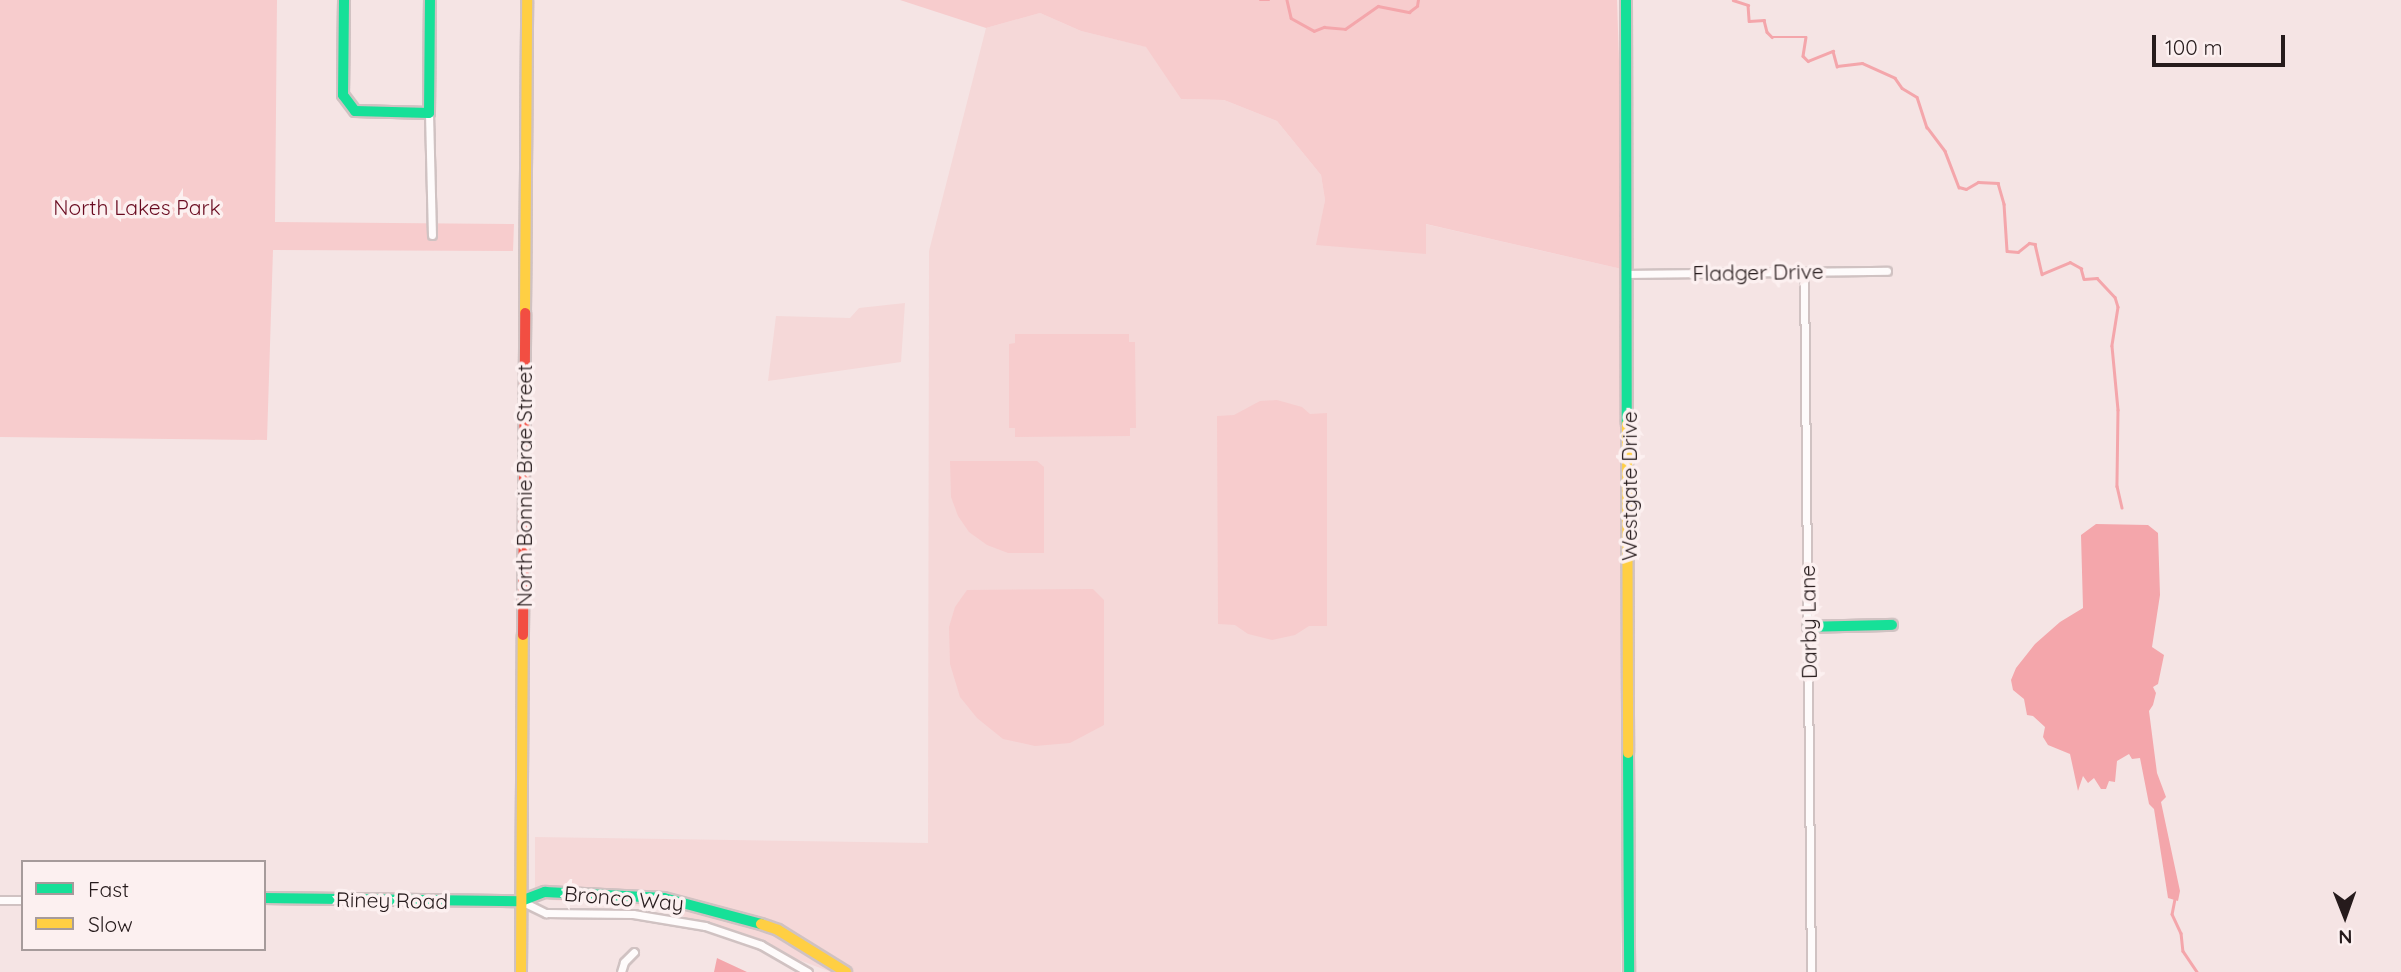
<!DOCTYPE html>
<html>
<head>
<meta charset="utf-8">
<style>
  body { margin:0 }
  #map { position:relative; width:2401px; height:972px; overflow:hidden; background:#f5e4e4; font-family:Quicksand,sans-serif }
  div>[style] { position:absolute }
  .built>* { inset:0; background:#f5d8d8 }
  .green>* { inset:0; background:#f7cccd }
  .water>* { inset:0; background:#f4a6ab }
  .stream>* { height:2.5px; margin:-1.25px; padding:0 1.25px; transform-origin:1.25px; border-radius:1.25px; background:#f4a6ab }
  .roads { filter:drop-shadow(2px 0 #d0c2c2) drop-shadow(-2px 0 #d0c2c2) drop-shadow(0 2px #d0c2c2) drop-shadow(0 -2px #d0c2c2) }
  .street>* { height:7px; margin:-3.5px; padding:0 3.5px; transform-origin:3.5px; border-radius:3.5px; background:#fefbfb }
  .fast>* { height:10px; margin:-5px; padding:0 5px; transform-origin:5px; border-radius:5px; background:#16e098 }
  .slow>* { height:10px; margin:-5px; padding:0 5px; transform-origin:5px; border-radius:5px; background:#ffcf43 }
  .jam>* { height:10px; margin:-5px; padding:0 5px; transform-origin:5px; border-radius:5px; background:#f24e42 }
  span { translate:-50% -50%; white-space:nowrap; text-align:center; line-height:1.15; -webkit-text-stroke:7px #fcf0f0; paint-order:stroke }
  .park-label { font-size:21px; color:#690b20 }
  .street-label { font-size:21px; color:#261b1c }
  .legend { position:absolute; left:21px; top:860px; width:245px; height:91px; box-sizing:border-box; background:#fcf0f0; border:2px solid #a69b9b; margin:0; padding:9px 12px; list-style:none; font-size:21px; color:#261b1c }
  .legend li { display:flex; align-items:center; gap:14px; height:35px }
  .legend b { width:35px; border:2px solid #a69b9b }
  .north { position:absolute; left:2310px; top:881px; width:70px; height:70px; -webkit-text-stroke:5px #fcf0f0; paint-order:stroke; rotate:179deg; font-size:19px; font-weight:700; line-height:28px; text-align:center; color:#261b1c }
  .north::after { content:''; display:block; margin:auto; width:24px; height:32px; background:#261b1c; clip-path:polygon(50% 0,100% 100%,50% 72%,0 100%) }
  .scale { position:absolute; left:2152px; top:35px; width:133px; height:32px; box-sizing:border-box; border:4px solid #261b1c; border-top:0; padding-left:9px; font-size:21px; line-height:24px; white-space:nowrap; color:#261b1c; -webkit-text-stroke:5px #fcf0f0; paint-order:stroke }
</style>
</head>
<body>
<div id="map">
  <div class="built">
    <i style="clip-path:polygon(1040px 13px,1081px 31px,1147px 47px,1181px 99px,1224px 100px,1277px 121px,1321px 175px,1325px 200px,1317px 244px,1426px 253px,1425px 224px,1626px 270px,1621px 972px,831px 972px,658px 907px,535px 899px,535px 837px,928px 843px,929px 251px,986px 28px)"></i>
    <i style="clip-path:polygon(905px 303px,901px 362px,768px 381px,776px 316px,850px 318px,859px 308px)"></i>
  </div>
  <div class="green">
    <i style="clip-path:polygon(0 0,277px 0,275px 222px,514px 224px,513px 251px,273px 250px,267px 440px,0 437px)"></i>
    <i style="clip-path:polygon(900px 0,1617px 0,1626px 270px,1426px 224px,1426px 254px,1316px 245px,1325px 200px,1321px 175px,1277px 121px,1224px 100px,1181px 99px,1146px 47px,1081px 31px,1040px 13px,986px 28px)"></i>
    <i style="clip-path:polygon(1015px 334px,1129px 334px,1129px 342px,1135px 342px,1136px 428px,1130px 428px,1130px 436px,1015px 437px,1015px 428px,1009px 428px,1009px 344px,1015px 343px)"></i>
    <i style="clip-path:polygon(1277px 400px,1302px 407px,1310px 414px,1327px 413px,1327px 626px,1309px 626px,1295px 635px,1272px 640px,1248px 634px,1235px 625px,1218px 624px,1217px 416px,1234px 415px,1260px 401px)"></i>
    <i style="clip-path:polygon(950px 461px,1037px 461px,1044px 467px,1044px 553px,1008px 553px,987px 545px,969px 532px,958px 516px,951px 497px)"></i>
    <i style="clip-path:polygon(1093px 589px,1104px 600px,1104px 725px,1070px 743px,1035px 746px,1003px 739px,977px 718px,960px 697px,950px 664px,949px 627px,955px 607px,967px 590px)"></i>
  </div>
  <div class="water">
    <i style="clip-path:polygon(2096px 524px,2148px 525px,2158px 533px,2160px 595px,2152px 647px,2164px 655px,2158px 684px,2153px 687px,2156px 693px,2153px 705px,2149px 711px,2157px 773px,2166px 797px,2161px 802px,2180px 891px,2178px 901px,2168px 898px,2154px 809px,2149px 804px,2140px 758px,2132px 759px,2129px 754px,2117px 761px,2115px 782px,2109px 781px,2106px 789px,2101px 789px,2094px 778px,2088px 783px,2083px 776px,2078px 791px,2070px 754px,2048px 745px,2043px 737px,2045px 727px,2033px 716px,2027px 715px,2024px 699px,2013px 690px,2011px 680px,2016px 668px,2035px 644px,2060px 622px,2083px 608px,2081px 535px)"></i>
    <i style="clip-path:polygon(717px 958px,719px 959px,747px 972px,714px 972px)"></i>
  </div>
  <div class="stream">
    <i style="left:1260px;top:0;width:9px"></i>
    <i style="left:1287px;top:0;width:18px;rotate:77deg"></i>
    <i style="left:1291px;top:18px;width:26px;rotate:29deg"></i>
    <i style="left:1314px;top:31px;width:11px;rotate:-22deg"></i>
    <i style="left:1324px;top:27px;width:21px;rotate:5deg"></i>
    <i style="left:1345px;top:29px;width:40px;rotate:-34.9deg"></i>
    <i style="left:1378px;top:6px;width:32px;rotate:11deg"></i>
    <i style="left:1409px;top:12px;width:10px;rotate:-37deg"></i>
    <i style="left:1417px;top:6px;width:6px;rotate:-81deg"></i>
    <i style="left:1733px;top:0;width:16px;rotate:18deg"></i>
    <i style="left:1748px;top:5px;width:16px;rotate:86deg"></i>
    <i style="left:1749px;top:21px;width:15px;rotate:-4deg"></i>
    <i style="left:1764px;top:20px;width:12px;rotate:76deg"></i>
    <i style="left:1767px;top:32px;width:7px;rotate:45deg"></i>
    <i style="left:1772px;top:37px;width:34px"></i>
    <i style="left:1806px;top:37px;width:19px;rotate:99deg"></i>
    <i style="left:1803px;top:56px;width:7px;rotate:45deg"></i>
    <i style="left:1808px;top:61px;width:27px;rotate:-22deg"></i>
    <i style="left:1833px;top:51px;width:16px;rotate:75deg"></i>
    <i style="left:1837px;top:66px;width:25px;rotate:-7deg"></i>
    <i style="left:1862px;top:63px;width:36px;rotate:24deg"></i>
    <i style="left:1895px;top:78px;width:12px;rotate:55deg"></i>
    <i style="left:1902px;top:88px;width:17px;rotate:31deg"></i>
    <i style="left:1917px;top:97px;width:32px;rotate:72deg"></i>
    <i style="left:1927px;top:127px;width:30px;rotate:53deg"></i>
    <i style="left:1945px;top:151px;width:39px;rotate:69deg"></i>
    <i style="left:1959px;top:187px;width:7px;rotate:16deg"></i>
    <i style="left:1966px;top:189px;width:14px;rotate:-30deg"></i>
    <i style="left:1978px;top:182px;width:20px;rotate:3deg"></i>
    <i style="left:1998px;top:183px;width:22px;rotate:74deg"></i>
    <i style="left:2004px;top:204px;width:47px;rotate:86.3deg"></i>
    <i style="left:2007px;top:251px;width:11px;rotate:5deg"></i>
    <i style="left:2018px;top:252px;width:14px;rotate:-39deg"></i>
    <i style="left:2029px;top:243px;width:6px;rotate:9deg"></i>
    <i style="left:2035px;top:244px;width:31px;rotate:77deg"></i>
    <i style="left:2042px;top:274px;width:30px;rotate:-23deg"></i>
    <i style="left:2070px;top:262px;width:13px;rotate:29deg"></i>
    <i style="left:2081px;top:268px;width:11px;rotate:75deg"></i>
    <i style="left:2084px;top:279px;width:13px;rotate:-4deg"></i>
    <i style="left:2097px;top:278px;width:26px;rotate:47deg"></i>
    <i style="left:2115px;top:297px;width:10px;rotate:73deg"></i>
    <i style="left:2118px;top:307px;width:39px;rotate:99deg"></i>
    <i style="left:2112px;top:346px;width:64px;rotate:84.6deg"></i>
    <i style="left:2118px;top:410px;width:76px;rotate:90.8deg"></i>
    <i style="left:2117px;top:486px;width:22px;rotate:77deg"></i>
    <i style="left:2175px;top:899px;width:15px;rotate:101deg"></i>
    <i style="left:2172px;top:914px;width:21px;rotate:65deg"></i>
    <i style="left:2181px;top:933px;width:18px;rotate:84deg"></i>
    <i style="left:2183px;top:951px;width:25px;rotate:56deg"></i>
  </div>
  <div class="roads">
    <div class="street">
      <i style="left:429px;top:113px;width:122px;rotate:88.6deg"></i>
      <i style="left:1804px;top:272px;width:700px;rotate:89.43deg"></i>
      <i style="left:1628px;top:274px;width:259px;rotate:-0.7deg"></i>
      <i style="left:0;top:900px;width:23px"></i>
      <i style="left:521px;top:901px;width:28px;rotate:26deg"></i>
      <i style="left:546px;top:913px;width:87px;rotate:0.7deg"></i>
      <i style="left:633px;top:914px;width:73px;rotate:9.5deg"></i>
      <i style="left:705px;top:926px;width:59px;rotate:18.7deg"></i>
      <i style="left:761px;top:945px;width:54px;rotate:29.9deg"></i>
      <i style="left:621px;top:972px;width:10px;rotate:-73deg"></i>
      <i style="left:624px;top:962px;width:14px;rotate:-45deg"></i>
    </div>
    <div class="fast">
      <i style="left:344px;top:0;width:95px;rotate:90.6deg"></i>
      <i style="left:343px;top:95px;width:20px;rotate:53deg"></i>
      <i style="left:355px;top:111px;width:74px;rotate:1.5deg"></i>
      <i style="left:429px;top:113px;width:113px;rotate:-89.5deg"></i>
      <i style="left:1626px;top:0;width:424px;rotate:89.9deg"></i>
      <i style="left:1808px;top:627px;width:84px;rotate:-1.4deg"></i>
      <i style="left:1628px;top:753px;width:219px;rotate:89.7deg"></i>
      <i style="left:264px;top:898px;width:257px;rotate:0.7deg"></i>
      <i style="left:521px;top:901px;width:26px;rotate:-21deg"></i>
      <i style="left:545px;top:892px;width:119px;rotate:2.9deg"></i>
      <i style="left:664px;top:898px;width:100px;rotate:15deg"></i>
    </div>
    <div class="slow">
      <i style="left:525px;top:313px;width:313px;rotate:-89.6deg"></i>
      <i style="left:1627px;top:424px;width:329px;rotate:89.8deg"></i>
      <i style="left:761px;top:924px;width:18px;rotate:19deg"></i>
      <i style="left:778px;top:930px;width:80px;rotate:31.7deg"></i>
      <i style="left:521px;top:972px;width:337px;rotate:-89.7deg"></i>
    </div>
    <div class="jam">
      <i style="left:523px;top:635px;width:322px;rotate:-89.6deg"></i>
    </div>
  </div>
  <div class="park-label">
    <span style="left:137px;top:207px">North Lakes Park</span>
  </div>
  <div class="street-label">
    <span style="left:1758px;top:272px;rotate:-1deg">Fladger Drive</span>
    <span style="left:524px;top:486px;rotate:-90deg">North Bonnie Brae Street</span>
    <span style="left:1629px;top:486px;rotate:-90deg">Westgate Drive</span>
    <span style="left:1808px;top:622px;rotate:-91deg">Darby Lane</span>
    <span style="left:624px;top:898px;rotate:5deg">Bronco Way</span>
    <span style="left:392px;top:900px;rotate:1deg">Riney Road</span>
  </div>
  <ul class="legend">
  <li><b style="height:9px;background:#16e098"></b>Fast</li>
  <li><b style="height:9px;background:#ffcf43"></b>Slow</li>
  </ul>
  <div class="north">N</div>
  <div class="scale">100 m</div>
</div>
</body>
</html>
